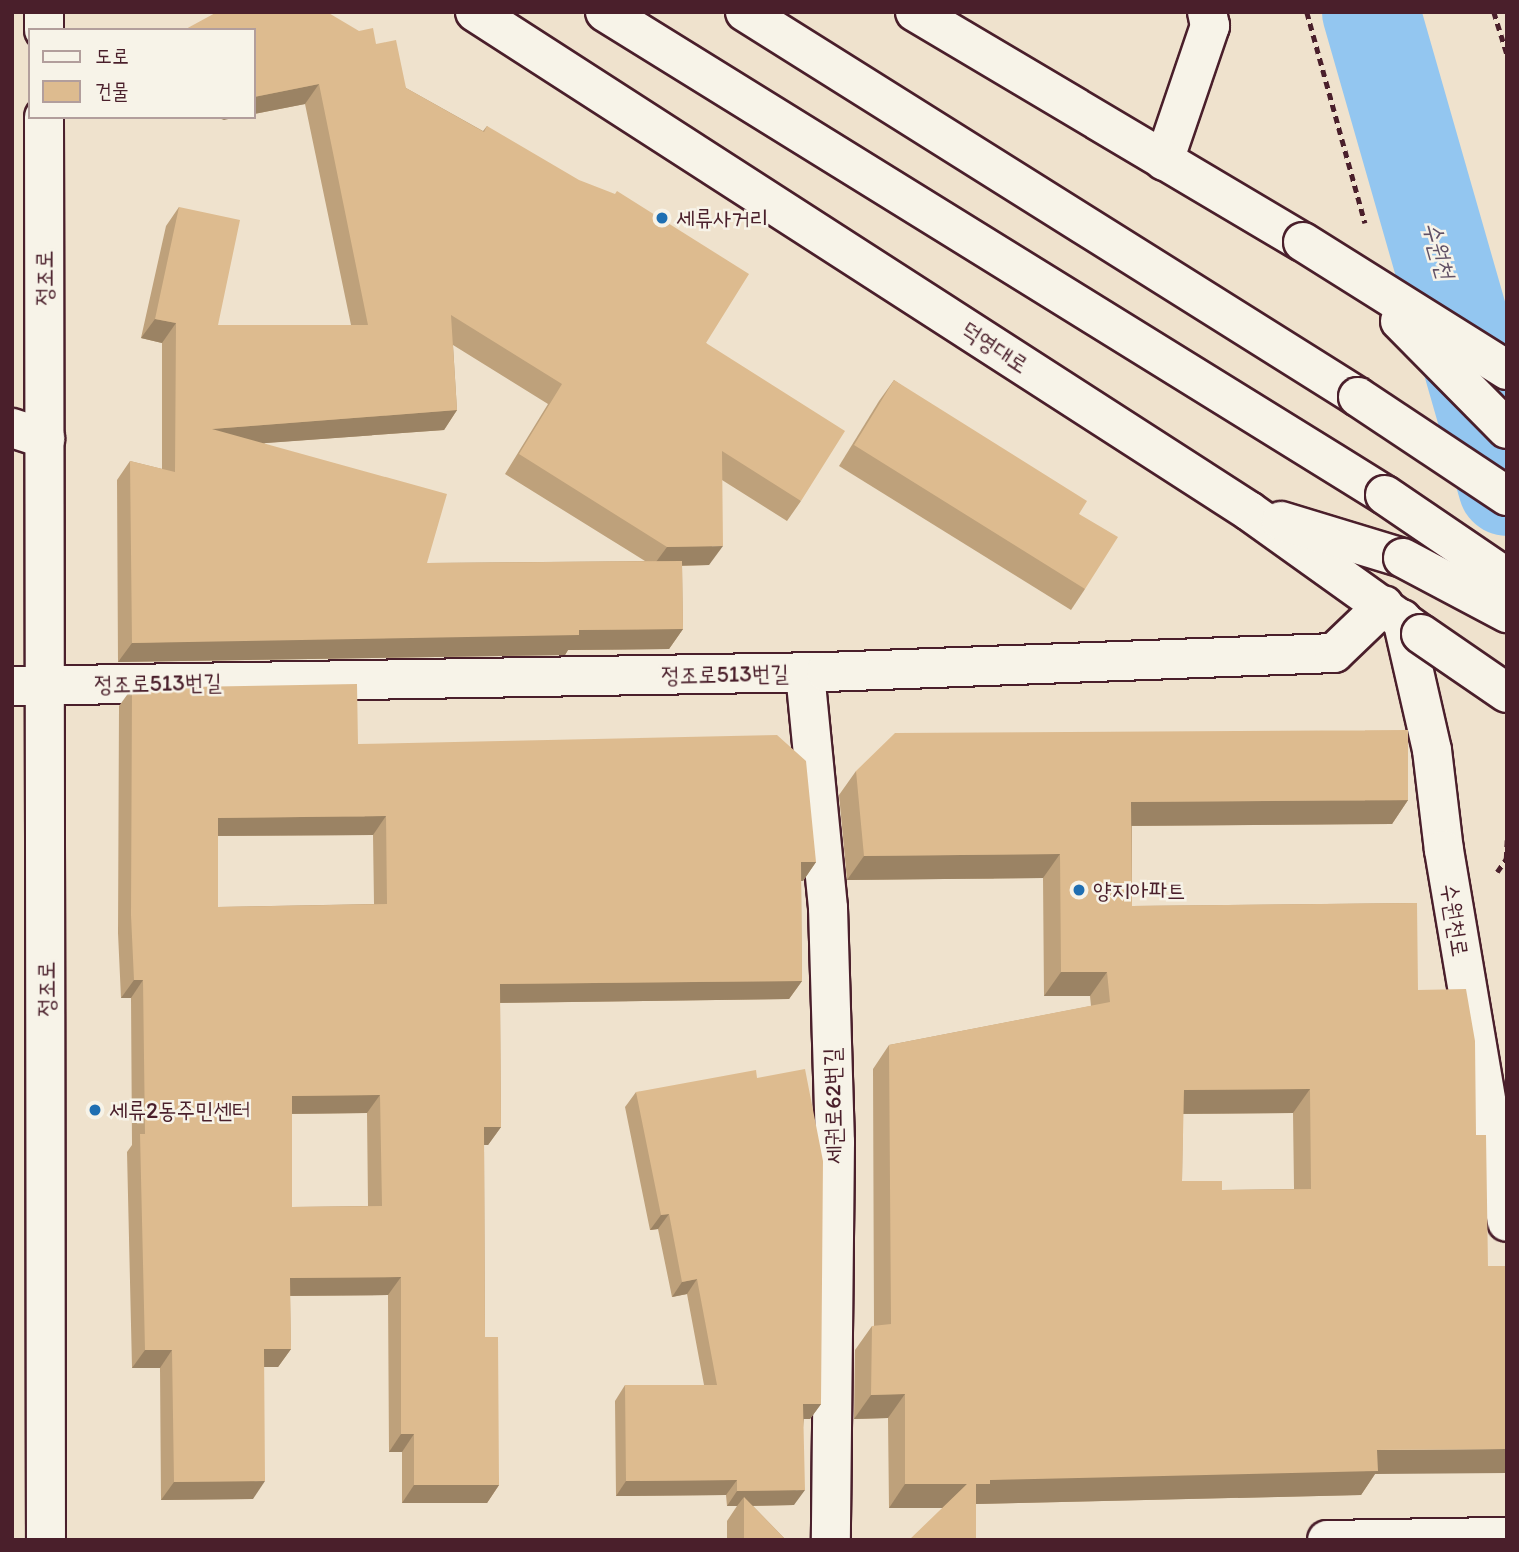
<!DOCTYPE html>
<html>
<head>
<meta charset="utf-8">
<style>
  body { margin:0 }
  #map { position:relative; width:1519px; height:1552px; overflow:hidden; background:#efe2cd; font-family:Itim,"Poor Story",sans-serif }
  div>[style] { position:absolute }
  .river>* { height:98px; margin:-49px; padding:0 49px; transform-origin:49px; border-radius:49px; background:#93c6f0 }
  .path>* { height:4.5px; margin-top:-2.25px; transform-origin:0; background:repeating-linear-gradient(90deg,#4a1f2b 0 7px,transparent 0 12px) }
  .roads { filter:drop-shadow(2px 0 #4a1f2b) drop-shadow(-2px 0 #4a1f2b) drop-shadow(0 2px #4a1f2b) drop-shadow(0 -2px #4a1f2b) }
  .minor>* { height:38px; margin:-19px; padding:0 19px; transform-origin:19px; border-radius:19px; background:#f7f3e8 }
  .tertiary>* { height:38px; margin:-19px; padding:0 19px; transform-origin:19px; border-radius:19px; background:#f7f3e8 }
  .secondary>* { height:38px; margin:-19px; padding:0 19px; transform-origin:19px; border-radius:19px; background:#f7f3e8 }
  .bridges { filter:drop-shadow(2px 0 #4a1f2b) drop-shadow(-2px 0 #4a1f2b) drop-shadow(0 2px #4a1f2b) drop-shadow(0 -2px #4a1f2b) }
  .secondary-bridge>* { height:38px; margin:-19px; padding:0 19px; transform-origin:19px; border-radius:19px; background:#f7f3e8 }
  .wall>* { inset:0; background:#bea17b }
  .shaded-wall>* { inset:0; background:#9b8364 }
  .building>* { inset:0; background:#ddbb8f }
  .dots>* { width:19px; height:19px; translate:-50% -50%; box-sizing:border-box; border:4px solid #f7f3e8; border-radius:50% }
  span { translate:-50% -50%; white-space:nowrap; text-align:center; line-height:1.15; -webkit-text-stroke:5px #f7f3e8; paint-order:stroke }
  .poi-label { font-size:23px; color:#4a1f2b }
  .left { translate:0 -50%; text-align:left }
  .street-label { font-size:23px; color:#4a1f2b }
  .water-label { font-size:24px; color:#605166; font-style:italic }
  .frame { position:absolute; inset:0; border:14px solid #4a1f2b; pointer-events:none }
  .legend { position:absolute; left:28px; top:28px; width:228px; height:91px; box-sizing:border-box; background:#f7f3e8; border:2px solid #b29e9c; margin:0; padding:9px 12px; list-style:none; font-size:21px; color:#4a1f2b }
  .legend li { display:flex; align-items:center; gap:14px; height:35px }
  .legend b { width:35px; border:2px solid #b29e9c }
</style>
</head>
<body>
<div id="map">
  <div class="river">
    <i style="left:1371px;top:12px;width:494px;rotate:74deg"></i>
  </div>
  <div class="path">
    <i style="left:1307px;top:12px;width:219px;rotate:74.6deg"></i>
    <i style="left:1494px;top:12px;width:44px;rotate:72.8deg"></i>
    <i style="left:1497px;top:872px;width:16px;rotate:-55deg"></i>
    <i style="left:1506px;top:859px;width:19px;rotate:-87deg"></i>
  </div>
  <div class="roads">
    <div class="minor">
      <i style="left:1164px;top:161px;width:143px;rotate:-71.2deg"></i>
      <i style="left:1210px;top:26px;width:14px;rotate:-102deg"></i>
      <i style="left:12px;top:428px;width:35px;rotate:18deg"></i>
      <i style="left:1402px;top:619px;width:134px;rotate:77.1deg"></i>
      <i style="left:1432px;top:750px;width:101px;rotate:83.2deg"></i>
      <i style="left:1444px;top:850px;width:377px;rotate:80.4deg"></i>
      <i style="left:805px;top:673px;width:236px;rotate:84.4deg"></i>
      <i style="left:828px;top:908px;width:234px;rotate:88.3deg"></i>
      <i style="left:835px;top:1142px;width:398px;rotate:90.6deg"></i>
      <i style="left:12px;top:686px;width:814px;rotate:-0.99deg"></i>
      <i style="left:826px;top:672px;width:508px;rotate:-2.14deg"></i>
      <i style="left:1334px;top:653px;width:69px;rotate:-43.8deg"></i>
      <i style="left:1327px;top:1540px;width:180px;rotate:-1deg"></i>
    </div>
    <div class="tertiary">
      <i style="left:44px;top:12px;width:18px;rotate:90deg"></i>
      <i style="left:44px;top:117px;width:1423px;rotate:89.92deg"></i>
    </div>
    <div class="secondary">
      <i style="left:475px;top:12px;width:921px;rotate:32.81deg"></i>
      <i style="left:1249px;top:511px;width:211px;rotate:35.6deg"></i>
      <i style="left:605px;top:12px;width:917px;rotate:31.77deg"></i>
      <i style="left:745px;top:12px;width:724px;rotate:32.13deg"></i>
      <i style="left:915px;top:12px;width:451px;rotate:30.7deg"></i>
      <i style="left:1281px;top:521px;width:127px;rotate:16.9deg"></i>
    </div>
  </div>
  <div class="bridges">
    <div class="secondary-bridge">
      <i style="left:1303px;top:242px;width:241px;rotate:32.1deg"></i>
      <i style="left:1400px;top:321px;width:152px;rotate:45.3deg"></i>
      <i style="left:1358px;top:397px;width:179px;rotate:33.6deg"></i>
      <i style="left:1385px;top:495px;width:148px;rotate:34.2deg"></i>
      <i style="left:1403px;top:558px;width:118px;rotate:27.9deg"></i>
      <i style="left:1421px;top:634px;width:104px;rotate:34.5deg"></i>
    </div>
  </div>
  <div class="wall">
    <i style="clip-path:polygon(evenodd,254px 30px,376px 44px,406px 88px,483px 131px,487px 126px,706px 343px,801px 501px,787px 521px,722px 480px,709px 565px,682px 566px,683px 629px,669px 649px,568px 650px,565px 655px,118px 662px,117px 480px,130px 461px,162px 469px,162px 343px,141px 338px,166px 226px,179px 207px,218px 325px,351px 325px,305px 104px,254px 114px,254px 30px,453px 345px,548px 404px,505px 474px,645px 561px,427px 563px,264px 443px,444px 430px,457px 410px,453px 345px)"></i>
    <i style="clip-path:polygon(894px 380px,1079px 514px,1085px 589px,1071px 610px,839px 466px,879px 401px)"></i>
    <i style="clip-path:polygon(evenodd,132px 688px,358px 744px,816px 862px,803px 881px,801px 881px,802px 981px,789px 999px,500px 1003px,501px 1127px,488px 1145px,484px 1145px,485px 1337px,499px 1485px,487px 1503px,402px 1503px,402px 1452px,389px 1452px,388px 1295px,290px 1296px,291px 1349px,278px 1367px,264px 1367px,253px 1499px,161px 1500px,160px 1368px,132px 1368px,127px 1152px,132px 1145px,131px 998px,121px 998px,118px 933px,119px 706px,132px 688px,373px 835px,374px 904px,218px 907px,218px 836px,373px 835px,132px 688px,367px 1113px,368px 1206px,292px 1207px,292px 1114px,367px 1113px)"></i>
    <i style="clip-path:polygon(evenodd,856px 771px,1408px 800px,1392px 824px,1132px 826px,1132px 906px,1417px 903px,1375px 1474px,1361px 1495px,976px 1504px,942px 1508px,889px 1508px,888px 1418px,854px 1419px,855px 1350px,872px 1326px,874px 1326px,873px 1069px,889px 1045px,1091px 1006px,1090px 996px,1044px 996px,1043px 878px,847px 880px,839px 795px,856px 771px,1293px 1113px,1294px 1189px,1222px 1190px,1182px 1181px,1183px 1114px,1293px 1113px)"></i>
    <i style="clip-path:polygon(636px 1092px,821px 1404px,810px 1419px,804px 1419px,794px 1505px,753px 1506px,786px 1540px,727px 1540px,727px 1521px,737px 1506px,727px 1506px,726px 1495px,616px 1496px,615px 1401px,625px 1385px,704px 1385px,687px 1294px,672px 1297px,658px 1229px,650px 1230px,625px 1107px)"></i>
  </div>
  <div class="shaded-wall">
    <i style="clip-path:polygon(319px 84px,305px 104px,254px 114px,254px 97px)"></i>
    <i style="clip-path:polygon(216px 117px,237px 117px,224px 120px)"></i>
    <i style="clip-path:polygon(155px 319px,176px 323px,162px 343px,141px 338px)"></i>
    <i style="clip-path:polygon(457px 410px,444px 430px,198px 448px,212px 429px)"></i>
    <i style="clip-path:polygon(723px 546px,709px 565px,653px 566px,667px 547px)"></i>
    <i style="clip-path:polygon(683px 629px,669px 649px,568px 650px,565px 655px,118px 662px,132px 643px,579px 630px)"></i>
    <i style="clip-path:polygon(1408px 800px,1392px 824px,1115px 826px,1131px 802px)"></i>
    <i style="clip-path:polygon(386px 816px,373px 835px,205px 836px,218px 818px)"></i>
    <i style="clip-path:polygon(1060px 854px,1043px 878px,847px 880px,864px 856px)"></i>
    <i style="clip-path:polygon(801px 862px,816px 862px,803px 881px,788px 881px)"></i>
    <i style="clip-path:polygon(1061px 972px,1107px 972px,1090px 996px,1044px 996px)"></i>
    <i style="clip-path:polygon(134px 980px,143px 980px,131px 998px,121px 998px)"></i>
    <i style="clip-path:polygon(802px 981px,789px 999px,487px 1003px,500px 984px)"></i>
    <i style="clip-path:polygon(1310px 1089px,1293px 1113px,1167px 1114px,1184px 1090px)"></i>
    <i style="clip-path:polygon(380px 1095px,367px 1113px,279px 1114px,292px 1096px)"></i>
    <i style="clip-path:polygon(484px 1127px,501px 1127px,488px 1145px,471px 1145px)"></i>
    <i style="clip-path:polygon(669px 1214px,658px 1229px,650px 1230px,661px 1215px)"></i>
    <i style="clip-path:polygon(401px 1277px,388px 1295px,277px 1296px,290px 1278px)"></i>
    <i style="clip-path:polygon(697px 1279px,687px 1294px,672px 1297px,682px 1282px)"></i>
    <i style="clip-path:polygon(264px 1349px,291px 1349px,278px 1367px,251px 1367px)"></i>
    <i style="clip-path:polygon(145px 1350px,172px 1350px,160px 1368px,132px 1368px)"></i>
    <i style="clip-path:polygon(905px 1394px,888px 1418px,854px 1419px,871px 1395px)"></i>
    <i style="clip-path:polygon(803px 1404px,821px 1404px,810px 1419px,793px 1419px)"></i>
    <i style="clip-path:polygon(401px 1434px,414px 1434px,402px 1452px,389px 1452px)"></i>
    <i style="clip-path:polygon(1507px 1449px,1507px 1473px,1375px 1474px,1361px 1495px,976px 1504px,976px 1484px,990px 1480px,1377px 1450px)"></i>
    <i style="clip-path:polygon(737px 1480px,726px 1495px,616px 1496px,626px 1481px)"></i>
    <i style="clip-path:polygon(265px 1481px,253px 1499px,161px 1500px,174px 1482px)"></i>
    <i style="clip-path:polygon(905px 1484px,967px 1484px,950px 1508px,889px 1508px)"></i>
    <i style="clip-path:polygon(414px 1485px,499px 1485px,487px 1503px,402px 1503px)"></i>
    <i style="clip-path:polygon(805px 1490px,794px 1505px,744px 1506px,744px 1497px,737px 1506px,727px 1506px,737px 1491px)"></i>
  </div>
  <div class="building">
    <i style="clip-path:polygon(217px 12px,327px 12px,359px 31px,373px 28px,376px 44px,396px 40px,406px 88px,484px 132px,487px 126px,579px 180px,615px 194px,617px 191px,749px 274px,706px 343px,845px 431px,801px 501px,722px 451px,723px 546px,667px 547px,519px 454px,562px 384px,451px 315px,457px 410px,212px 429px,447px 494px,427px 563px,682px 561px,683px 629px,579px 630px,579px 635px,132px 643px,130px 461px,175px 472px,176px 323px,155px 319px,179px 207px,240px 220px,218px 325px,368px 325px,319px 84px,254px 97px,254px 30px,184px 30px)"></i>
    <i style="clip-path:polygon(894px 380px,1087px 501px,1079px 514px,1118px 537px,1085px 589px,854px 445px)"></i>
    <i style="clip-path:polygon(evenodd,357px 684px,358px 744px,777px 735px,806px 761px,816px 862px,801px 862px,802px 981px,500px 984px,501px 1127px,484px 1127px,485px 1337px,498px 1337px,499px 1485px,414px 1485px,414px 1434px,401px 1434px,401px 1277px,290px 1278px,291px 1349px,264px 1349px,265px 1481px,174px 1482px,172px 1350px,145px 1350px,140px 1134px,145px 1134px,143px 980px,134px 980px,131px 915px,132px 688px,357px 684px,386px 816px,387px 904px,218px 907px,218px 818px,386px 816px,357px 684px,380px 1095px,382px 1206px,292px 1207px,292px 1096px,380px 1095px)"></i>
    <i style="clip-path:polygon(evenodd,1408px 730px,1408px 800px,1131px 802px,1132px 906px,1417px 903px,1418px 990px,1466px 989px,1475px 1041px,1476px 1135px,1486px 1135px,1488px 1266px,1507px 1266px,1507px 1449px,1377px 1450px,1378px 1471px,990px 1480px,990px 1484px,976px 1484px,976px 1540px,909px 1540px,967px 1484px,905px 1484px,905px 1394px,871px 1395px,872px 1326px,891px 1324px,889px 1045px,1110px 1002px,1107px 972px,1061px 972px,1060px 854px,864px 856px,856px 771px,895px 733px,1408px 730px,1310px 1089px,1311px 1189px,1222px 1190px,1222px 1181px,1182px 1181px,1184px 1090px,1310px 1089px)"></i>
    <i style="clip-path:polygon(805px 1069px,823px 1161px,821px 1404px,803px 1404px,805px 1490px,737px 1491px,737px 1480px,626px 1481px,625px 1385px,717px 1385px,697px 1279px,682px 1282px,669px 1214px,661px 1215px,636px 1092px,756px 1070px,757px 1078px)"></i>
    <i style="clip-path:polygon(744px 1497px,786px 1540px,744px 1540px)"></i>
  </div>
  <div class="dots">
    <i style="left:662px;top:218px;background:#1f6fb2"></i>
    <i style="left:1079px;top:890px;background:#1f6fb2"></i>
    <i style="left:95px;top:1110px;background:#1f6fb2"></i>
  </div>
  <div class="poi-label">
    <span class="left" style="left:676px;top:218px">세류사거리</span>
    <span class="left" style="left:1093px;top:890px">양지아파트</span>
    <span class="left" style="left:109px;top:1110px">세류2동주민센터</span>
  </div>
  <div class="street-label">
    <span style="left:44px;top:278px;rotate:-90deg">정조로</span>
    <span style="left:995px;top:347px;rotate:33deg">덕영대로</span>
    <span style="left:725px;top:674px;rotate:-1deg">정조로513번길</span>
    <span style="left:158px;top:683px;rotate:-1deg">정조로513번길</span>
    <span style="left:1455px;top:920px;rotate:81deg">수원천로</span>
    <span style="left:46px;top:989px;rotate:-90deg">정조로</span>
    <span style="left:833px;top:1106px;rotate:-91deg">세권로62번길</span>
  </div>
  <div class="water-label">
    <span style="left:1439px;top:250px;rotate:74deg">수원천</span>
  </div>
  <div class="frame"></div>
  <ul class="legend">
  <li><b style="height:9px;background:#f7f3e8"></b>도로</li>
  <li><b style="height:19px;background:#ddbb8f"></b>건물</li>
  </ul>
</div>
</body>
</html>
